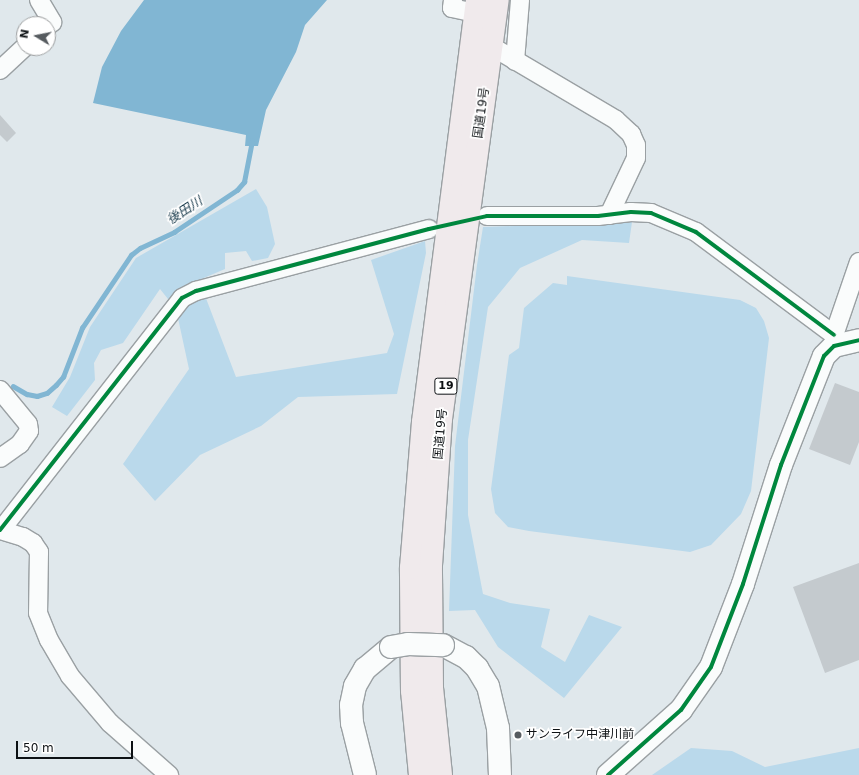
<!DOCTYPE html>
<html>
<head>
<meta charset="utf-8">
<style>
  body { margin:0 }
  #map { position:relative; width:859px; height:775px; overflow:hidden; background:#e0e8ec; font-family:"DejaVu Sans","Noto Sans JP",sans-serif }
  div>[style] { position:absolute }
  .green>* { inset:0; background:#bad9eb }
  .water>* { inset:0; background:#81b6d3 }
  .stream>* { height:4.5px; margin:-2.25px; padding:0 2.25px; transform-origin:2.25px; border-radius:2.25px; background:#81b6d3 }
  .building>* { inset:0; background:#c4cace }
  .roads { filter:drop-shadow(1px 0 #9aa0a3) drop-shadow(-1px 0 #9aa0a3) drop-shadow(0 1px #9aa0a3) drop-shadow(0 -1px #9aa0a3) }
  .minor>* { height:18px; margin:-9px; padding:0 9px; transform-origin:9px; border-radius:9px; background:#fafcfc }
  .tertiary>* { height:22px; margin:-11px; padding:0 11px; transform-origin:11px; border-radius:11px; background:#fafcfc }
  .trunk>* { height:22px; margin:-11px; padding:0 11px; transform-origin:11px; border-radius:11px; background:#f0eaec }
  .bridges { filter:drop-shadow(1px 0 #9aa0a3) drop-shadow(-1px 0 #9aa0a3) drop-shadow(0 1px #9aa0a3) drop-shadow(0 -1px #9aa0a3) }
  .tertiary-bridge>* { height:22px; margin:-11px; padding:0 11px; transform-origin:11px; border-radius:11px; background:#fafcfc }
  .cycleway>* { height:4px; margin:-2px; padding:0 2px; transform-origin:2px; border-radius:2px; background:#00873e }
  .dots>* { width:11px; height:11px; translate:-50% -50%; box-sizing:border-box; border:2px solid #fff; border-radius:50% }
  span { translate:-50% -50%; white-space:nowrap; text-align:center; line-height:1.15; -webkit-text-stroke:3.5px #fff; paint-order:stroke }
  .shield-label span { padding:1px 3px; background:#fff; border:1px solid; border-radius:3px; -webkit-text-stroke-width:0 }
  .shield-label { font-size:11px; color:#0d1114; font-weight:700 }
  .street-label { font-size:12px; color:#0d1114 }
  .poi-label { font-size:12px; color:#0d1114 }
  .left { translate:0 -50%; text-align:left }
  .water-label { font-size:13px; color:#1b3c4d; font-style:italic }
  .north { position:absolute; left:16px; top:16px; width:40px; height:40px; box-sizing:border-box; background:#fff; border:1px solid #9ea0a1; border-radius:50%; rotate:280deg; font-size:11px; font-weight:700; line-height:16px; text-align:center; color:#0d1114 }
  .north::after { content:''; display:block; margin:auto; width:14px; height:18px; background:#575c60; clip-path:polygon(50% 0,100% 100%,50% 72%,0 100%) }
  .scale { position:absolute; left:16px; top:741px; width:117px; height:18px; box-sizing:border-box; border:2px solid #0d1114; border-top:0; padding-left:5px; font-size:12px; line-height:14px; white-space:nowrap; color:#0d1114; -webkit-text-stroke:3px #fff; paint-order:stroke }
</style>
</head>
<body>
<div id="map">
  <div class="green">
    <i style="clip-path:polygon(256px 189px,267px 207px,275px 244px,268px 258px,252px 261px,246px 251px,225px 253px,225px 269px,199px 280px,236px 377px,387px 353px,394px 334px,371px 260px,425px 241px,426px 253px,397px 394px,298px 397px,261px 426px,200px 455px,155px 501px,123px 464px,189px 369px,176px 309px,160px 289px,123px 343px,101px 350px,94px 363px,95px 380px,67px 416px,52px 407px,70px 377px,90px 327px,136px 258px)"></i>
    <i style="clip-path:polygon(632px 222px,629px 243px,582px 240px,520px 268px,488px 307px,468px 440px,468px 515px,483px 594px,510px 603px,550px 609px,541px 647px,565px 662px,589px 615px,622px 627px,564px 698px,498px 647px,475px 610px,449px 611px,455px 446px,477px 265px,483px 227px)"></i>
    <i style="clip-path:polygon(567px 276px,740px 300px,756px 308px,764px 321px,769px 338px,751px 491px,741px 514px,711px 545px,690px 552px,529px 531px,508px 527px,495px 513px,491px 489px,509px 355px,519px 348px,524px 308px,553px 283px,567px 285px)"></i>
    <i style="clip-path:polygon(691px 748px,732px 751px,765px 767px,859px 748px,859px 775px,652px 775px)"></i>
  </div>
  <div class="water">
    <i style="clip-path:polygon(144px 0,327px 0,305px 25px,296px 52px,266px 110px,258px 146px,245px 146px,246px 135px,93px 103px,102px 67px,121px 31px)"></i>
  </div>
  <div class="stream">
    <i style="left:13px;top:386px;width:16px;rotate:30deg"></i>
    <i style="left:27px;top:394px;width:10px;rotate:11deg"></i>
    <i style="left:37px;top:396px;width:10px;rotate:-17deg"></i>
    <i style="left:47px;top:393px;width:12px;rotate:-42deg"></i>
    <i style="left:56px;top:385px;width:11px;rotate:-49deg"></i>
    <i style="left:63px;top:377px;width:53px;rotate:-68.8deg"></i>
    <i style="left:82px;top:328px;width:88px;rotate:-56.1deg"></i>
    <i style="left:131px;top:255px;width:11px;rotate:-38deg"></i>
    <i style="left:140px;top:248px;width:38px;rotate:-25deg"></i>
    <i style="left:174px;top:232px;width:76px;rotate:-33.7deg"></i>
    <i style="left:237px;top:190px;width:11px;rotate:-49deg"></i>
    <i style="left:244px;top:182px;width:42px;rotate:-79deg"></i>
  </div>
  <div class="building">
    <i style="clip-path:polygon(0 115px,16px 133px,7px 142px,0 135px)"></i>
    <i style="clip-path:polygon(835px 383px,859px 392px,859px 442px,850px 465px,809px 449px)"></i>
    <i style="clip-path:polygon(859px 563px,859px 660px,825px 673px,793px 587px)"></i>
  </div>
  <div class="roads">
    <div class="minor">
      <i style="left:39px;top:0;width:26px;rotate:59deg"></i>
      <i style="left:52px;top:22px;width:6px;rotate:135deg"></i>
      <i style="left:453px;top:0;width:8px;rotate:97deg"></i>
      <i style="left:452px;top:8px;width:25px;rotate:12deg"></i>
      <i style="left:491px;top:46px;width:145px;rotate:30.6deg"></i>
      <i style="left:616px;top:120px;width:21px;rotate:43deg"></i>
      <i style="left:631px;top:134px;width:12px;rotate:66deg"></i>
      <i style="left:636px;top:145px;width:13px;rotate:90deg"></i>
      <i style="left:636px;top:158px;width:63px;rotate:115.3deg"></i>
      <i style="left:515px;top:61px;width:61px;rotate:-85.3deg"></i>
      <i style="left:0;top:70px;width:33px;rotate:-43deg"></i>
      <i style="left:487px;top:216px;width:111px"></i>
      <i style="left:598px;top:216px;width:33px;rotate:-7deg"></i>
      <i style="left:631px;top:212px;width:20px;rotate:3deg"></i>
      <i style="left:651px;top:213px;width:49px;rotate:22.9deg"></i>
      <i style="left:696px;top:232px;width:172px;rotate:36.7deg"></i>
      <i style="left:834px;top:345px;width:10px;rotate:-90deg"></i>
      <i style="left:834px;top:335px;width:77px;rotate:-71.1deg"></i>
      <i style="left:0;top:390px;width:44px;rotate:50.5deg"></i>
      <i style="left:28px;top:424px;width:7px;rotate:82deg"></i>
      <i style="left:29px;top:431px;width:16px;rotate:125deg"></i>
      <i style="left:20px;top:444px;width:24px;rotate:145deg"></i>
      <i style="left:0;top:530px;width:24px;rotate:17deg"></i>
      <i style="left:23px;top:537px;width:12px;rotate:31deg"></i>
      <i style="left:33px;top:543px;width:11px;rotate:56deg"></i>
      <i style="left:39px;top:552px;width:61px;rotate:90.9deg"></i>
      <i style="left:38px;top:613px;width:29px;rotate:68deg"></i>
      <i style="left:49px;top:640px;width:42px;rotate:59.7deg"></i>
      <i style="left:70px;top:676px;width:62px;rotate:49.6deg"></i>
      <i style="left:110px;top:723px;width:79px;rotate:41.4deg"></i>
      <i style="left:1px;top:530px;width:294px;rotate:-52deg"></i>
      <i style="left:182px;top:298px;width:16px;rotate:-27deg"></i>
      <i style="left:196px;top:291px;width:241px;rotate:-14.9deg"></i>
    </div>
    <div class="tertiary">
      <i style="left:443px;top:645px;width:26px;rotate:28deg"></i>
      <i style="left:466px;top:657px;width:16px;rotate:45deg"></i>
      <i style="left:477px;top:668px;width:21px;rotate:59deg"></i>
      <i style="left:488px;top:686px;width:43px;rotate:76.6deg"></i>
      <i style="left:498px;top:728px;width:47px;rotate:87.6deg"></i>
      <i style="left:365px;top:775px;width:54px;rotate:-104deg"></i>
      <i style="left:352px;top:723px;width:18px;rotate:-93deg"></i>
      <i style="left:351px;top:705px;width:19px;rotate:-78deg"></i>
      <i style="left:355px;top:686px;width:20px;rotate:-60deg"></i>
      <i style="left:365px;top:669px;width:34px;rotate:-40deg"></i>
      <i style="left:608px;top:775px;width:98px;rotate:-41.7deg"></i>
      <i style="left:681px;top:710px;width:52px;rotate:-55.1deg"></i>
      <i style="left:711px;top:667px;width:89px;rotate:-68.9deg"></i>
      <i style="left:743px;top:584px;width:125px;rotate:-72.3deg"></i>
      <i style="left:781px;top:465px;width:117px;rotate:-68.5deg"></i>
      <i style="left:824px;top:356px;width:14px;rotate:-45deg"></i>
      <i style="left:834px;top:346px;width:26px;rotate:-13deg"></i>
    </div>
    <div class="trunk">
      <i style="left:420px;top:775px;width:84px;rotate:-95.4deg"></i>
      <i style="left:412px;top:691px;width:123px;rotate:-90.5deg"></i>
      <i style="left:411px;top:568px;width:146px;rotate:-85.3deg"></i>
      <i style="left:423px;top:422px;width:425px;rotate:-82.7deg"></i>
      <i style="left:441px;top:775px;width:87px;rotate:-95.9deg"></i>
      <i style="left:432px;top:688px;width:123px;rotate:-90.5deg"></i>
      <i style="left:431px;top:565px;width:146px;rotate:-86.1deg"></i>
      <i style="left:441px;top:419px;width:423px;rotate:-82.3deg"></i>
    </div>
  </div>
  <div class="bridges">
    <div class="tertiary-bridge">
      <i style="left:391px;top:647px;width:17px;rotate:-10deg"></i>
      <i style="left:408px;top:644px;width:35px;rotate:2deg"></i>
    </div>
  </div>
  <div class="cycleway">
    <i style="left:0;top:530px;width:295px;rotate:-51.9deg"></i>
    <i style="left:182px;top:298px;width:16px;rotate:-27deg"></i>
    <i style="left:196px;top:291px;width:241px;rotate:-14.9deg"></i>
    <i style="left:429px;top:229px;width:59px;rotate:-12.6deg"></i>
    <i style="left:487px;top:216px;width:111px"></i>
    <i style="left:598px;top:216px;width:33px;rotate:-7deg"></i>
    <i style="left:631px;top:212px;width:20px;rotate:3deg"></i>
    <i style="left:651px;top:213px;width:49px;rotate:22.9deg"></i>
    <i style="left:696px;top:232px;width:172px;rotate:36.7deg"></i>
    <i style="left:608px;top:775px;width:98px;rotate:-41.7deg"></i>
    <i style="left:681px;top:710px;width:52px;rotate:-55.1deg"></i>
    <i style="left:711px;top:667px;width:89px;rotate:-68.9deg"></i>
    <i style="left:743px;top:584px;width:125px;rotate:-72.3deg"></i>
    <i style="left:781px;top:465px;width:117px;rotate:-68.5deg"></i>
    <i style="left:824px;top:356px;width:14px;rotate:-45deg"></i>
    <i style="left:834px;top:346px;width:26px;rotate:-13deg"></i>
  </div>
  <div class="dots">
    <i style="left:518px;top:735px;background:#575c60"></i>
  </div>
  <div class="shield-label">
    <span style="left:446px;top:386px">19</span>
  </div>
  <div class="street-label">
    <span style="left:482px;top:113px;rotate:-82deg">国道19号</span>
    <span style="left:441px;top:434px;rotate:-85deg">国道19号</span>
  </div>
  <div class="poi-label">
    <span class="left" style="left:526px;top:735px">サンライフ中津川前</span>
  </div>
  <div class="water-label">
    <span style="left:185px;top:211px;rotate:-33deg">後田川</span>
  </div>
  <div class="north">N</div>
  <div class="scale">50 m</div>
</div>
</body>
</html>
